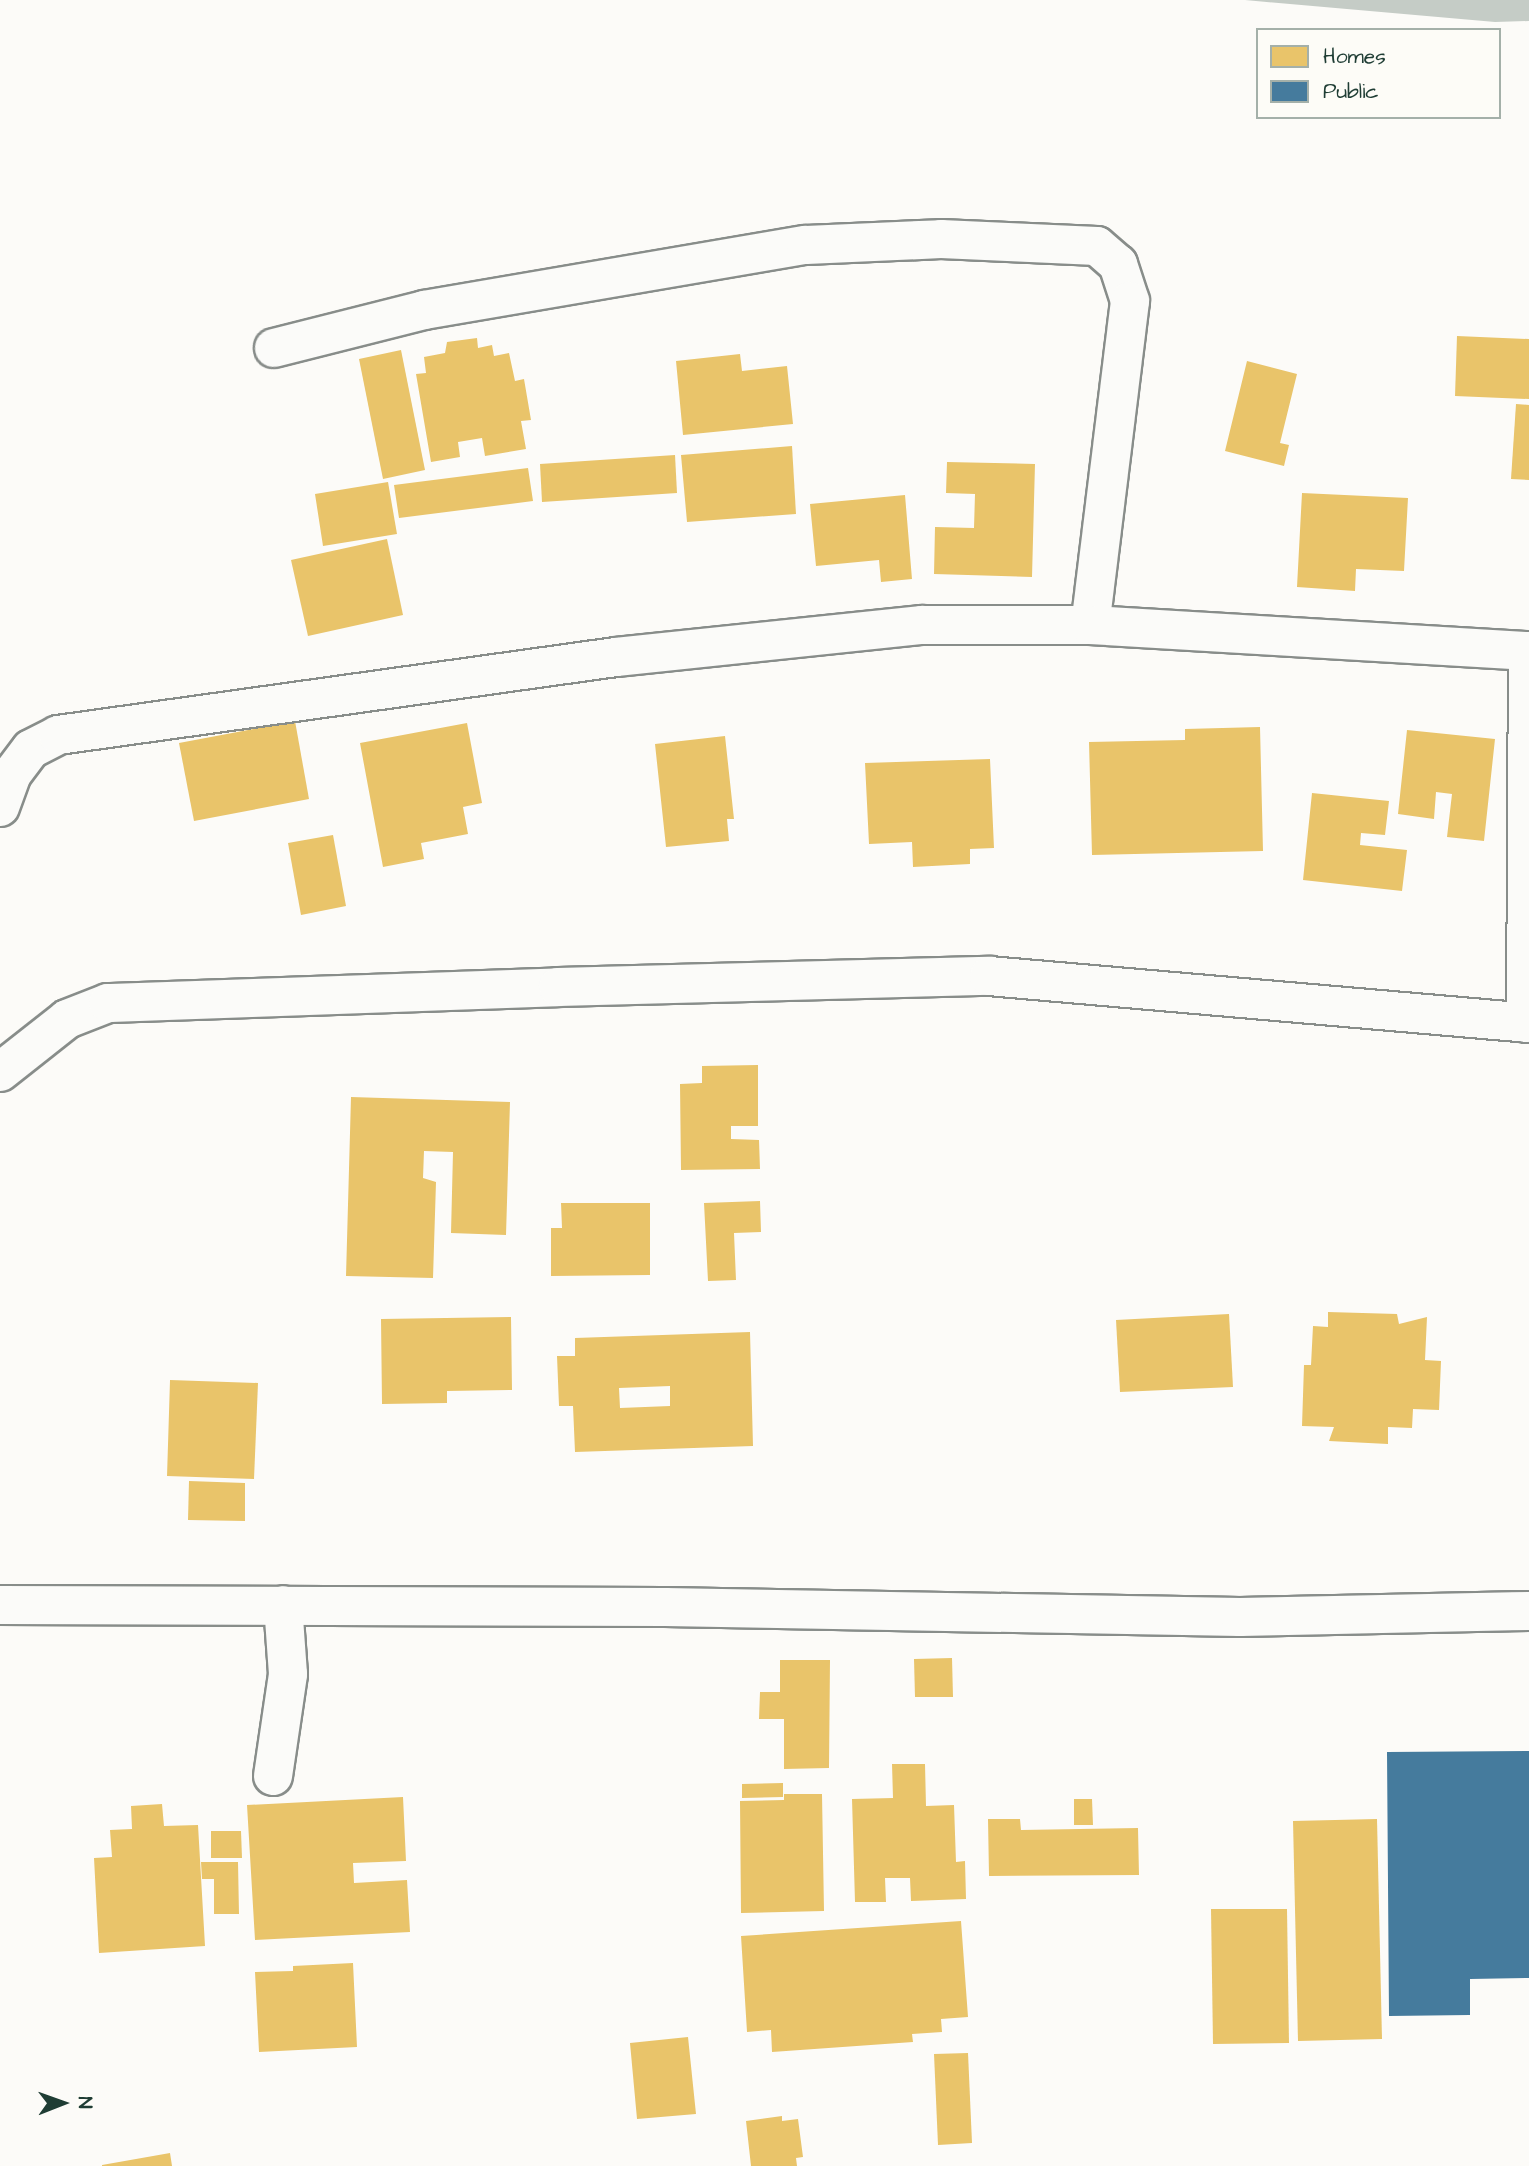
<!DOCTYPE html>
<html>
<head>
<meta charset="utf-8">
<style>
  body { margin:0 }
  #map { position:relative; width:1529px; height:2166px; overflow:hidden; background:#fcfbf8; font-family:"Architects Daughter",sans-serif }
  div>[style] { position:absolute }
  .water>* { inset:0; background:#c5ccc6 }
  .homes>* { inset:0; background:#e9c46a }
  .public>* { inset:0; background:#457b9d }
  .roads { filter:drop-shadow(2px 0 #888d8a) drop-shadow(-2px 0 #888d8a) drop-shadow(0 2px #888d8a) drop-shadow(0 -2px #888d8a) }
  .minor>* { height:38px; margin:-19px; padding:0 19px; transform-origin:19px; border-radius:19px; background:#fbfbf9 }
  span { translate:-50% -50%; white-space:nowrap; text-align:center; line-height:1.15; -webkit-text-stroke:7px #fdfcf7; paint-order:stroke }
  .legend { position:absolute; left:1256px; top:28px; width:245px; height:91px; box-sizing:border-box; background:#fdfcf7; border:2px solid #a4b0a9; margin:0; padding:9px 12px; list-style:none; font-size:21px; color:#1f3d34 }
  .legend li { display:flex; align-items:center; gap:14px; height:35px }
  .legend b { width:35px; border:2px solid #a4b0a9 }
  .north { position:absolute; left:28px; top:2068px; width:70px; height:70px; -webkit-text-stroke:5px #fdfcf7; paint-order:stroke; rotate:89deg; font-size:19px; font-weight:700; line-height:28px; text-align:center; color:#1f3d34 }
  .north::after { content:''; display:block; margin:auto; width:24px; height:32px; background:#1f3d34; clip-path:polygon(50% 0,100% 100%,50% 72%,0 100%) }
</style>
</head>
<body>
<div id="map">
  <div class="water">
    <i style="clip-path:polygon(1245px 0,1529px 0,1529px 21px,1495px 22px)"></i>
  </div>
  <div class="homes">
    <i style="clip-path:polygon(1457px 336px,1529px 339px,1529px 399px,1455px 396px)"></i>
    <i style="clip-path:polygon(477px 338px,478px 348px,492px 345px,494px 356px,509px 353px,515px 381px,524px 379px,531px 420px,521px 421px,526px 449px,485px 456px,482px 438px,458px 442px,460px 457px,431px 462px,416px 374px,426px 373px,424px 357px,445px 353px,447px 342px)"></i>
    <i style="clip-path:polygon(401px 350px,425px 470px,383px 479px,359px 359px)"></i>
    <i style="clip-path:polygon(740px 354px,742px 371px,787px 366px,793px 424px,683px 435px,676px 361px)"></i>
    <i style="clip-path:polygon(1247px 361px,1297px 374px,1280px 443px,1289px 445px,1284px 466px,1225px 451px)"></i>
    <i style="clip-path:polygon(1516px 404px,1529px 405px,1529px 480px,1511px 479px)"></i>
    <i style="clip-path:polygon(792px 446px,796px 514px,687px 522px,681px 455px)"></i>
    <i style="clip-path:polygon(675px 455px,677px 493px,542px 502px,540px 464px)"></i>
    <i style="clip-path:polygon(947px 462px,1035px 464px,1032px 577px,934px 574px,935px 527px,974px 528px,975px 494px,946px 493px)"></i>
    <i style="clip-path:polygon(528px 468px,533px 501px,399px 518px,394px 485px)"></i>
    <i style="clip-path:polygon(388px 482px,397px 534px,323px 546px,315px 494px)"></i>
    <i style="clip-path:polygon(1302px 493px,1408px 498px,1404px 571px,1356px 569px,1355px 591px,1297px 587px)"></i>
    <i style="clip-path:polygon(905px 495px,912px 579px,881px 582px,879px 560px,816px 566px,810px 504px)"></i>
    <i style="clip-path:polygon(387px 539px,403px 615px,308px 636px,291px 560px)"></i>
    <i style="clip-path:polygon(295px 721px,309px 799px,194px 821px,179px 743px)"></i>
    <i style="clip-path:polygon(467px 723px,482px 803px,463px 807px,468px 834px,421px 843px,424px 859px,383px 867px,360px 743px)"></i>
    <i style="clip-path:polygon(1260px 727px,1263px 851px,1092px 855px,1089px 742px,1185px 740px,1185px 729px)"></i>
    <i style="clip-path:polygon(1407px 730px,1495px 739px,1484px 841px,1447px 837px,1452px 794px,1436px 792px,1434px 819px,1398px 814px)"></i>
    <i style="clip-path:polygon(725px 736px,734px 819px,727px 819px,729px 841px,666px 847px,655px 744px)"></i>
    <i style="clip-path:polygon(990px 759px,994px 848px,970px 849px,970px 864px,913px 867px,912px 842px,869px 844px,865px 763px)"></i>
    <i style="clip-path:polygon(1312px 793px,1389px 801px,1385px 835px,1361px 833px,1360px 845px,1407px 850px,1402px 891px,1303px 880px)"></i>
    <i style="clip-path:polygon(333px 835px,346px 906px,301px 915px,288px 843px)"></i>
    <i style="clip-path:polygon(758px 1065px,758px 1126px,731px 1126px,731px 1139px,759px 1140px,760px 1169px,681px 1170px,680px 1084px,702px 1083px,702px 1066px)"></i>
    <i style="clip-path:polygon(351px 1097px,510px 1102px,506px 1235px,451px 1233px,453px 1152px,424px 1151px,423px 1178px,436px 1182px,433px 1278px,346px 1276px)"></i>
    <i style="clip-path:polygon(760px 1201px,761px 1232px,734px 1233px,736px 1280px,708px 1281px,704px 1203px)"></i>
    <i style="clip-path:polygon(561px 1203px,650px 1203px,650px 1275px,551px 1276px,551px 1228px,562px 1228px)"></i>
    <i style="clip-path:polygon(1328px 1312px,1397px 1314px,1399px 1324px,1427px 1317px,1425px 1360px,1441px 1361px,1439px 1410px,1413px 1409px,1412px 1428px,1388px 1427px,1388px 1444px,1329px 1441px,1334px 1427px,1302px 1426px,1304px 1365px,1311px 1365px,1313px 1326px,1328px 1327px)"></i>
    <i style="clip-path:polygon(1229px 1314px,1233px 1387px,1120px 1392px,1116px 1320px)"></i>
    <i style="clip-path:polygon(511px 1317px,512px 1390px,447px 1391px,447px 1403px,382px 1404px,381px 1319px)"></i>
    <i style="clip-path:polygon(evenodd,750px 1332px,753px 1446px,575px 1452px,573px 1406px,559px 1406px,557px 1356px,575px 1356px,575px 1338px,750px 1332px,670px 1386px,670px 1406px,620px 1408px,619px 1388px,670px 1386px)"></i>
    <i style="clip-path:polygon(170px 1380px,258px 1383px,254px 1479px,167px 1476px)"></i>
    <i style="clip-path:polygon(189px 1481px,245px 1483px,245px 1521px,188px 1520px)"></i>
    <i style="clip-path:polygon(952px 1658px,953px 1697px,915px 1697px,914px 1659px)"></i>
    <i style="clip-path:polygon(780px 1660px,830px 1660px,829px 1768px,784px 1769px,784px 1719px,759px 1719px,760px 1692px,780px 1692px)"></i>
    <i style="clip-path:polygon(892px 1764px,925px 1764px,926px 1806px,954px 1805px,956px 1862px,965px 1861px,966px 1899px,911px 1901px,910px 1878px,885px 1878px,886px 1902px,855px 1902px,852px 1799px,893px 1798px)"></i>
    <i style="clip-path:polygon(783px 1783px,783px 1797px,742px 1798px,742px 1784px)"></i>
    <i style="clip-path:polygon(784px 1794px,822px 1794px,824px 1911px,741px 1913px,740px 1801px,784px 1800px)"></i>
    <i style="clip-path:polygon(403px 1797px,406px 1861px,353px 1863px,354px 1883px,407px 1880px,410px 1932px,255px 1940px,247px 1805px)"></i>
    <i style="clip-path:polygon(1074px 1799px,1092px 1799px,1093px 1825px,1074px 1825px)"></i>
    <i style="clip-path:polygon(162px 1804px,164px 1826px,198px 1825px,205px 1946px,99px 1953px,94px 1858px,112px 1857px,110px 1830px,132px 1829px,131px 1806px)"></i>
    <i style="clip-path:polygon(988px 1819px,1020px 1819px,1021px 1830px,1138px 1828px,1139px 1875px,989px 1876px)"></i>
    <i style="clip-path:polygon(1377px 1819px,1382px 2039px,1298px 2041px,1293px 1821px)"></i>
    <i style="clip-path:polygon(211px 1831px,241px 1831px,242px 1858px,211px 1858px)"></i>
    <i style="clip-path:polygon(201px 1862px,238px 1862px,239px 1914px,214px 1914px,214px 1879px,202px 1879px)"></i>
    <i style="clip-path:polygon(1211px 1909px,1287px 1909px,1289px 2043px,1213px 2044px)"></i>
    <i style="clip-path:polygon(961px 1921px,968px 2017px,941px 2019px,942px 2032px,912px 2034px,913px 2042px,772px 2052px,771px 2030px,747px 2032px,741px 1936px)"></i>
    <i style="clip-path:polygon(353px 1963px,357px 2047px,259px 2052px,255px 1972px,293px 1971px,293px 1966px)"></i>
    <i style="clip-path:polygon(688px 2037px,696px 2114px,637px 2119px,630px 2043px)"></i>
    <i style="clip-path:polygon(968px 2053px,972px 2143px,938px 2145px,934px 2054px)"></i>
    <i style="clip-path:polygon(782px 2116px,782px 2121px,798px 2119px,803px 2157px,796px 2158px,797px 2166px,751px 2166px,746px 2121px)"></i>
    <i style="clip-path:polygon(170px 2153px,172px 2166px,102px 2166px,102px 2165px)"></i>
  </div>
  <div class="public">
    <i style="clip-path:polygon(1529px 1751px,1529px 1978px,1470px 1979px,1470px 2015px,1389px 2016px,1387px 1752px)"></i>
  </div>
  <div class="roads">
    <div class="minor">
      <i style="left:274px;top:348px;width:155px;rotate:-14.2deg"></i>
      <i style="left:424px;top:310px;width:387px;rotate:-9.7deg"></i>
      <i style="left:806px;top:245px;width:135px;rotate:-2.5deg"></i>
      <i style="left:941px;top:239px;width:156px;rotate:2.6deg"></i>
      <i style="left:1097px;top:246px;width:28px;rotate:41deg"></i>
      <i style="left:1118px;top:264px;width:39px;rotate:72deg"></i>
      <i style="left:1130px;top:301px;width:326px;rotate:97deg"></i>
      <i style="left:0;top:807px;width:35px;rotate:-70deg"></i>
      <i style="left:12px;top:774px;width:31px;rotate:-53deg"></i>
      <i style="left:31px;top:749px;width:30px;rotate:-27deg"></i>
      <i style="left:58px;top:735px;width:563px;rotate:-7.96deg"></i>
      <i style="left:616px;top:657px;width:308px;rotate:-6deg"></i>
      <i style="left:922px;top:625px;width:168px"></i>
      <i style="left:1090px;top:625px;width:440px;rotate:3.4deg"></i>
      <i style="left:1526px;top:1023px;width:372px;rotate:-89.7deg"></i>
      <i style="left:0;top:1072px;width:85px;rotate:-38.3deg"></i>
      <i style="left:67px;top:1019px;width:44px;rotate:-21.3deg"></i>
      <i style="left:108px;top:1003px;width:450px;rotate:-2deg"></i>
      <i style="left:558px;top:987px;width:431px;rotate:-1.5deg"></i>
      <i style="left:989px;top:976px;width:542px;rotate:4.97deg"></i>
      <i style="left:0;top:1605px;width:665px;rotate:0.17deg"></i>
      <i style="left:665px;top:1607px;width:575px;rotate:1deg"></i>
      <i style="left:1240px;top:1617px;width:289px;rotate:-1.2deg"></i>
      <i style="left:273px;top:1776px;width:103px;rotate:-81.6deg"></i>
      <i style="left:288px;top:1674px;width:69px;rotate:-94.1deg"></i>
    </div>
  </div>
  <ul class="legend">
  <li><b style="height:19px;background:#e9c46a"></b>Homes</li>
  <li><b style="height:19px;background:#457b9d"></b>Public</li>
  </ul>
  <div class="north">N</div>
</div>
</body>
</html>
